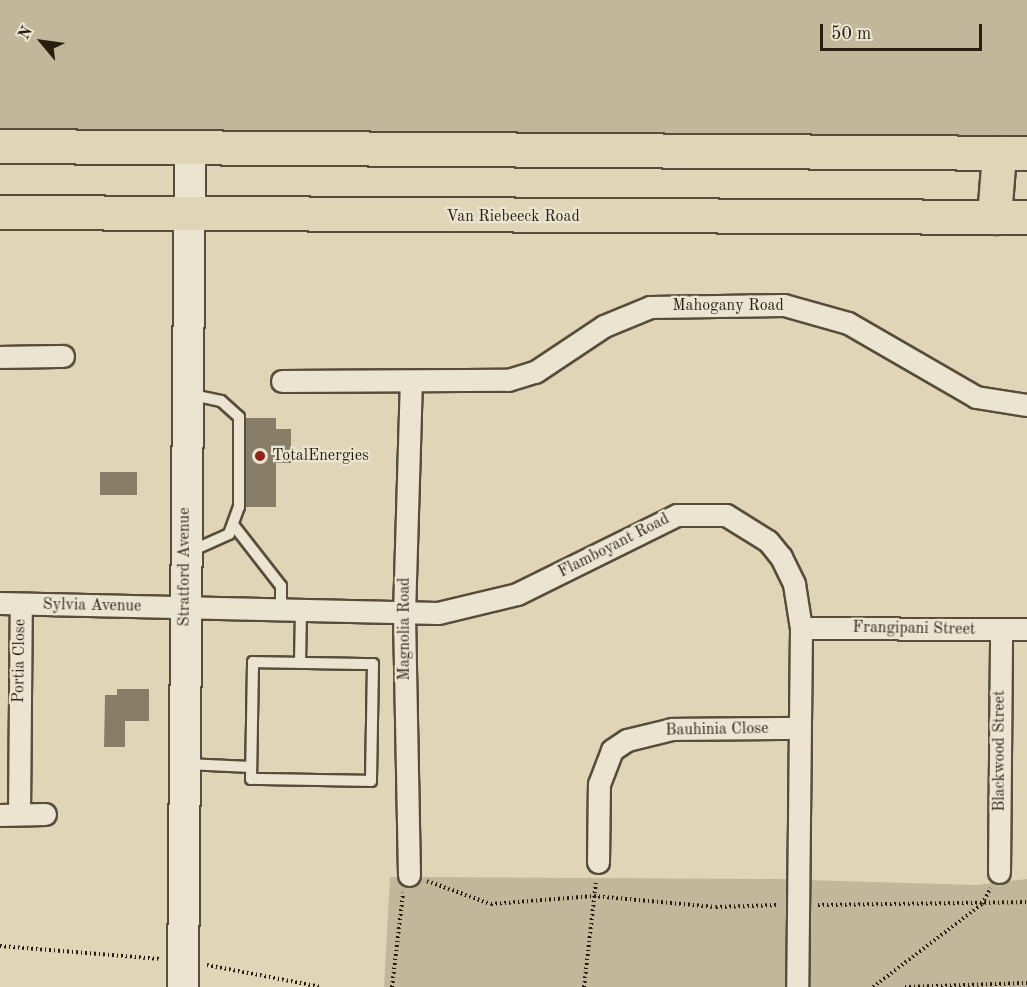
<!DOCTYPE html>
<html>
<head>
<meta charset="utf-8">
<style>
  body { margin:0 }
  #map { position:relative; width:1027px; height:987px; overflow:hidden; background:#e0d6b7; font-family:"Old Standard TT",serif }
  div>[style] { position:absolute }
  .green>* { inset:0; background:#c1b79b }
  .building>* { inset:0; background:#887e67 }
  .path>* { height:4px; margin-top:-2px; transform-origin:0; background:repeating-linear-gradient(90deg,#291f10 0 1.5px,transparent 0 4.5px) }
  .roads { filter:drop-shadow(2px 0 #574d3a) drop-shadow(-2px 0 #574d3a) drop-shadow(0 2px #574d3a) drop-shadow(0 -2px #574d3a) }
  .lane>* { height:10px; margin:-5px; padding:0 5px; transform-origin:5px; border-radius:5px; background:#ebe4d0 }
  .street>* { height:21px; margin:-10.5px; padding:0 10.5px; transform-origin:10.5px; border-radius:10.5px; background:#ebe4d0 }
  .secondary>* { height:30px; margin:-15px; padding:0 15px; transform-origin:15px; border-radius:15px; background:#ebe4d0 }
  .primary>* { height:33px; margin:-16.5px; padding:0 16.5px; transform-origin:16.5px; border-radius:16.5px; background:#e0d6b7 }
  .dots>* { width:16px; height:16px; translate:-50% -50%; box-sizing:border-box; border:3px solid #ebe4d0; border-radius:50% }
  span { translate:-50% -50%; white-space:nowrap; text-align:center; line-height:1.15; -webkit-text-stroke:4.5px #ebe4d0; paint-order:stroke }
  .street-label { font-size:16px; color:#291f10 }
  .poi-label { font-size:16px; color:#291f10 }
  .left { translate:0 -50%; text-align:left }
  .north { position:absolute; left:12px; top:12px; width:60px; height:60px; -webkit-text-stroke:4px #ebe4d0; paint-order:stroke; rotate:299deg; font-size:16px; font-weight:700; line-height:24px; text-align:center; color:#291f10 }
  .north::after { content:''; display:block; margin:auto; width:21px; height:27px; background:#291f10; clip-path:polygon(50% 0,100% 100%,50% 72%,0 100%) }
  .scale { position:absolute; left:820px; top:24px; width:162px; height:27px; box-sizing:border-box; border:3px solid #291f10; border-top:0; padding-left:8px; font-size:18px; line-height:21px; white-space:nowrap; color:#291f10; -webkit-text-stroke:4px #ebe4d0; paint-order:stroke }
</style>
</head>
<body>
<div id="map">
  <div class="green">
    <i style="clip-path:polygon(0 0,1027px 0,1027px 142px,0 130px)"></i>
    <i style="clip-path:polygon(390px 877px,787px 879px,786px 987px,384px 987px)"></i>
    <i style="clip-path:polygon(1027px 879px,1027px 987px,804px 987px,806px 880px,977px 885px)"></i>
  </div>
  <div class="building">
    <i style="clip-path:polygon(246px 418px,276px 418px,276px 429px,291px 429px,291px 463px,276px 463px,276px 507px,246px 507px)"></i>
    <i style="clip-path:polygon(100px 472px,137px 472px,137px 495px,100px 495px)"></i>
    <i style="clip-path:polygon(117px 689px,149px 689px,149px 721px,125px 721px,125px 747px,104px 747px,105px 695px,117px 695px)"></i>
  </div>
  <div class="path">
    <i style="left:427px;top:881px;width:68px;rotate:19.8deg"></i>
    <i style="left:491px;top:904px;width:103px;rotate:-4.4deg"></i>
    <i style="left:594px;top:896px;width:122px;rotate:5.2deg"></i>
    <i style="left:716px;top:907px;width:61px;rotate:-1.9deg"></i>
    <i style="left:818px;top:905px;width:209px;rotate:-0.8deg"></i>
    <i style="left:0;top:946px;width:161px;rotate:4.6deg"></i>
    <i style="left:207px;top:965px;width:116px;rotate:10.9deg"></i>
    <i style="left:392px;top:987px;width:95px;rotate:-83.3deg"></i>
    <i style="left:584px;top:987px;width:107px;rotate:-83.5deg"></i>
    <i style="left:873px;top:987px;width:137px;rotate:-37.3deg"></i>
    <i style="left:982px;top:904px;width:18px;rotate:-61deg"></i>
    <i style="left:905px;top:987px;width:122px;rotate:-1.9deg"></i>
  </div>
  <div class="roads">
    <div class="lane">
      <i style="left:235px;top:527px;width:75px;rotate:52.1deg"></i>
      <i style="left:281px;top:586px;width:24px;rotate:90deg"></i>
      <i style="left:189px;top:552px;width:44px;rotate:-24.2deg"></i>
      <i style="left:229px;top:534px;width:29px;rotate:-70deg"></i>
      <i style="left:239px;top:507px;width:90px;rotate:-90deg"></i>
      <i style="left:239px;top:417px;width:24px;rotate:-138deg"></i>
      <i style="left:221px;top:401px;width:33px;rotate:-168deg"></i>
      <i style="left:253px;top:662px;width:120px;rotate:1deg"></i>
      <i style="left:373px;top:664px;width:117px;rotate:91deg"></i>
      <i style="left:371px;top:781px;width:120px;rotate:-179deg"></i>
      <i style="left:251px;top:779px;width:117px;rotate:-89deg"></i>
      <i style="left:300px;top:663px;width:52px;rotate:-88.9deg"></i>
      <i style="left:186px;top:764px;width:65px;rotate:2.6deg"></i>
    </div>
    <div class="street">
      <i style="left:0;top:357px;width:63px;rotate:-0.9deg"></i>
      <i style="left:282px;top:381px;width:226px;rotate:-0.3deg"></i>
      <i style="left:508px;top:380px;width:28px;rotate:-17deg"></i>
      <i style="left:535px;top:372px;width:83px;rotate:-33.7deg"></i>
      <i style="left:604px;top:326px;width:50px;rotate:-22.4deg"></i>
      <i style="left:650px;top:307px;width:134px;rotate:-0.9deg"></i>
      <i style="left:784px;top:305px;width:66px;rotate:15.7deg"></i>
      <i style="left:848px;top:323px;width:148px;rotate:30deg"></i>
      <i style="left:976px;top:397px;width:52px;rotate:8.9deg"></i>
      <i style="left:0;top:603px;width:438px;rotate:1.3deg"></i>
      <i style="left:438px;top:613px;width:81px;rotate:-13.5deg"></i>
      <i style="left:517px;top:594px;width:178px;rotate:-26.3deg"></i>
      <i style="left:677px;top:515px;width:49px"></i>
      <i style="left:726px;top:515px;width:49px;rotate:31.8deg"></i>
      <i style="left:768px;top:541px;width:21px;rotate:51deg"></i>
      <i style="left:781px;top:557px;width:30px;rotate:64deg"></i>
      <i style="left:794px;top:584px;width:45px;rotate:81deg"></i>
      <i style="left:801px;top:628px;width:359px;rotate:90.6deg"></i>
      <i style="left:801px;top:628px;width:226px;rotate:0.3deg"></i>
      <i style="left:19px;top:814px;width:210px;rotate:-89.5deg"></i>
      <i style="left:0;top:815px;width:45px;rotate:-1.3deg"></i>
      <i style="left:598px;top:862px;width:78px;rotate:-89.3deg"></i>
      <i style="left:599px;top:784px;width:36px;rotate:-69deg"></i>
      <i style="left:612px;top:750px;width:18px;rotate:-34deg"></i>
      <i style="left:627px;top:740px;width:46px;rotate:-13.7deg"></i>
      <i style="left:672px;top:729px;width:127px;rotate:-0.5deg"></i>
      <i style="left:999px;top:872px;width:242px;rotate:-89.5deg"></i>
      <i style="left:409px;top:875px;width:261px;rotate:-91.1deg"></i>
      <i style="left:404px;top:614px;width:231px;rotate:-88.3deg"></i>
    </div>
    <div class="secondary">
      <i style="left:183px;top:987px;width:839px;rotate:-89.52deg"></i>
    </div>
    <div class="primary">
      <i style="left:0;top:146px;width:1027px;rotate:0.39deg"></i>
      <i style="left:0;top:212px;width:1027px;rotate:0.28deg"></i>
      <i style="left:994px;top:217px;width:64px;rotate:-85.5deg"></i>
    </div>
  </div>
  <div class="dots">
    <i style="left:260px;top:456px;background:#8f2418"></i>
  </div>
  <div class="street-label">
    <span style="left:513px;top:217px">Van Riebeeck Road</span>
    <span style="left:728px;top:306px">Mahogany Road</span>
    <span style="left:614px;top:546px;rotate:-27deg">Flamboyant Road</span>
    <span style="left:185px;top:567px;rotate:-90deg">Stratford Avenue</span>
    <span style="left:92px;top:606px;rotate:1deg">Sylvia Avenue</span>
    <span style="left:405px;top:629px;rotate:-90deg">Magnolia Road</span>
    <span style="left:914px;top:629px;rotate:1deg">Frangipani Street</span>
    <span style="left:20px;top:661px;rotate:-89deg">Portia Close</span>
    <span style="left:717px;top:730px;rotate:-1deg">Bauhinia Close</span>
    <span style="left:1000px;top:751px;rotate:-90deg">Blackwood Street</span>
  </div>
  <div class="poi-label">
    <span class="left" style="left:272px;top:456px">TotalEnergies</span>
  </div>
  <div class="north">N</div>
  <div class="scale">50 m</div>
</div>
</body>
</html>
